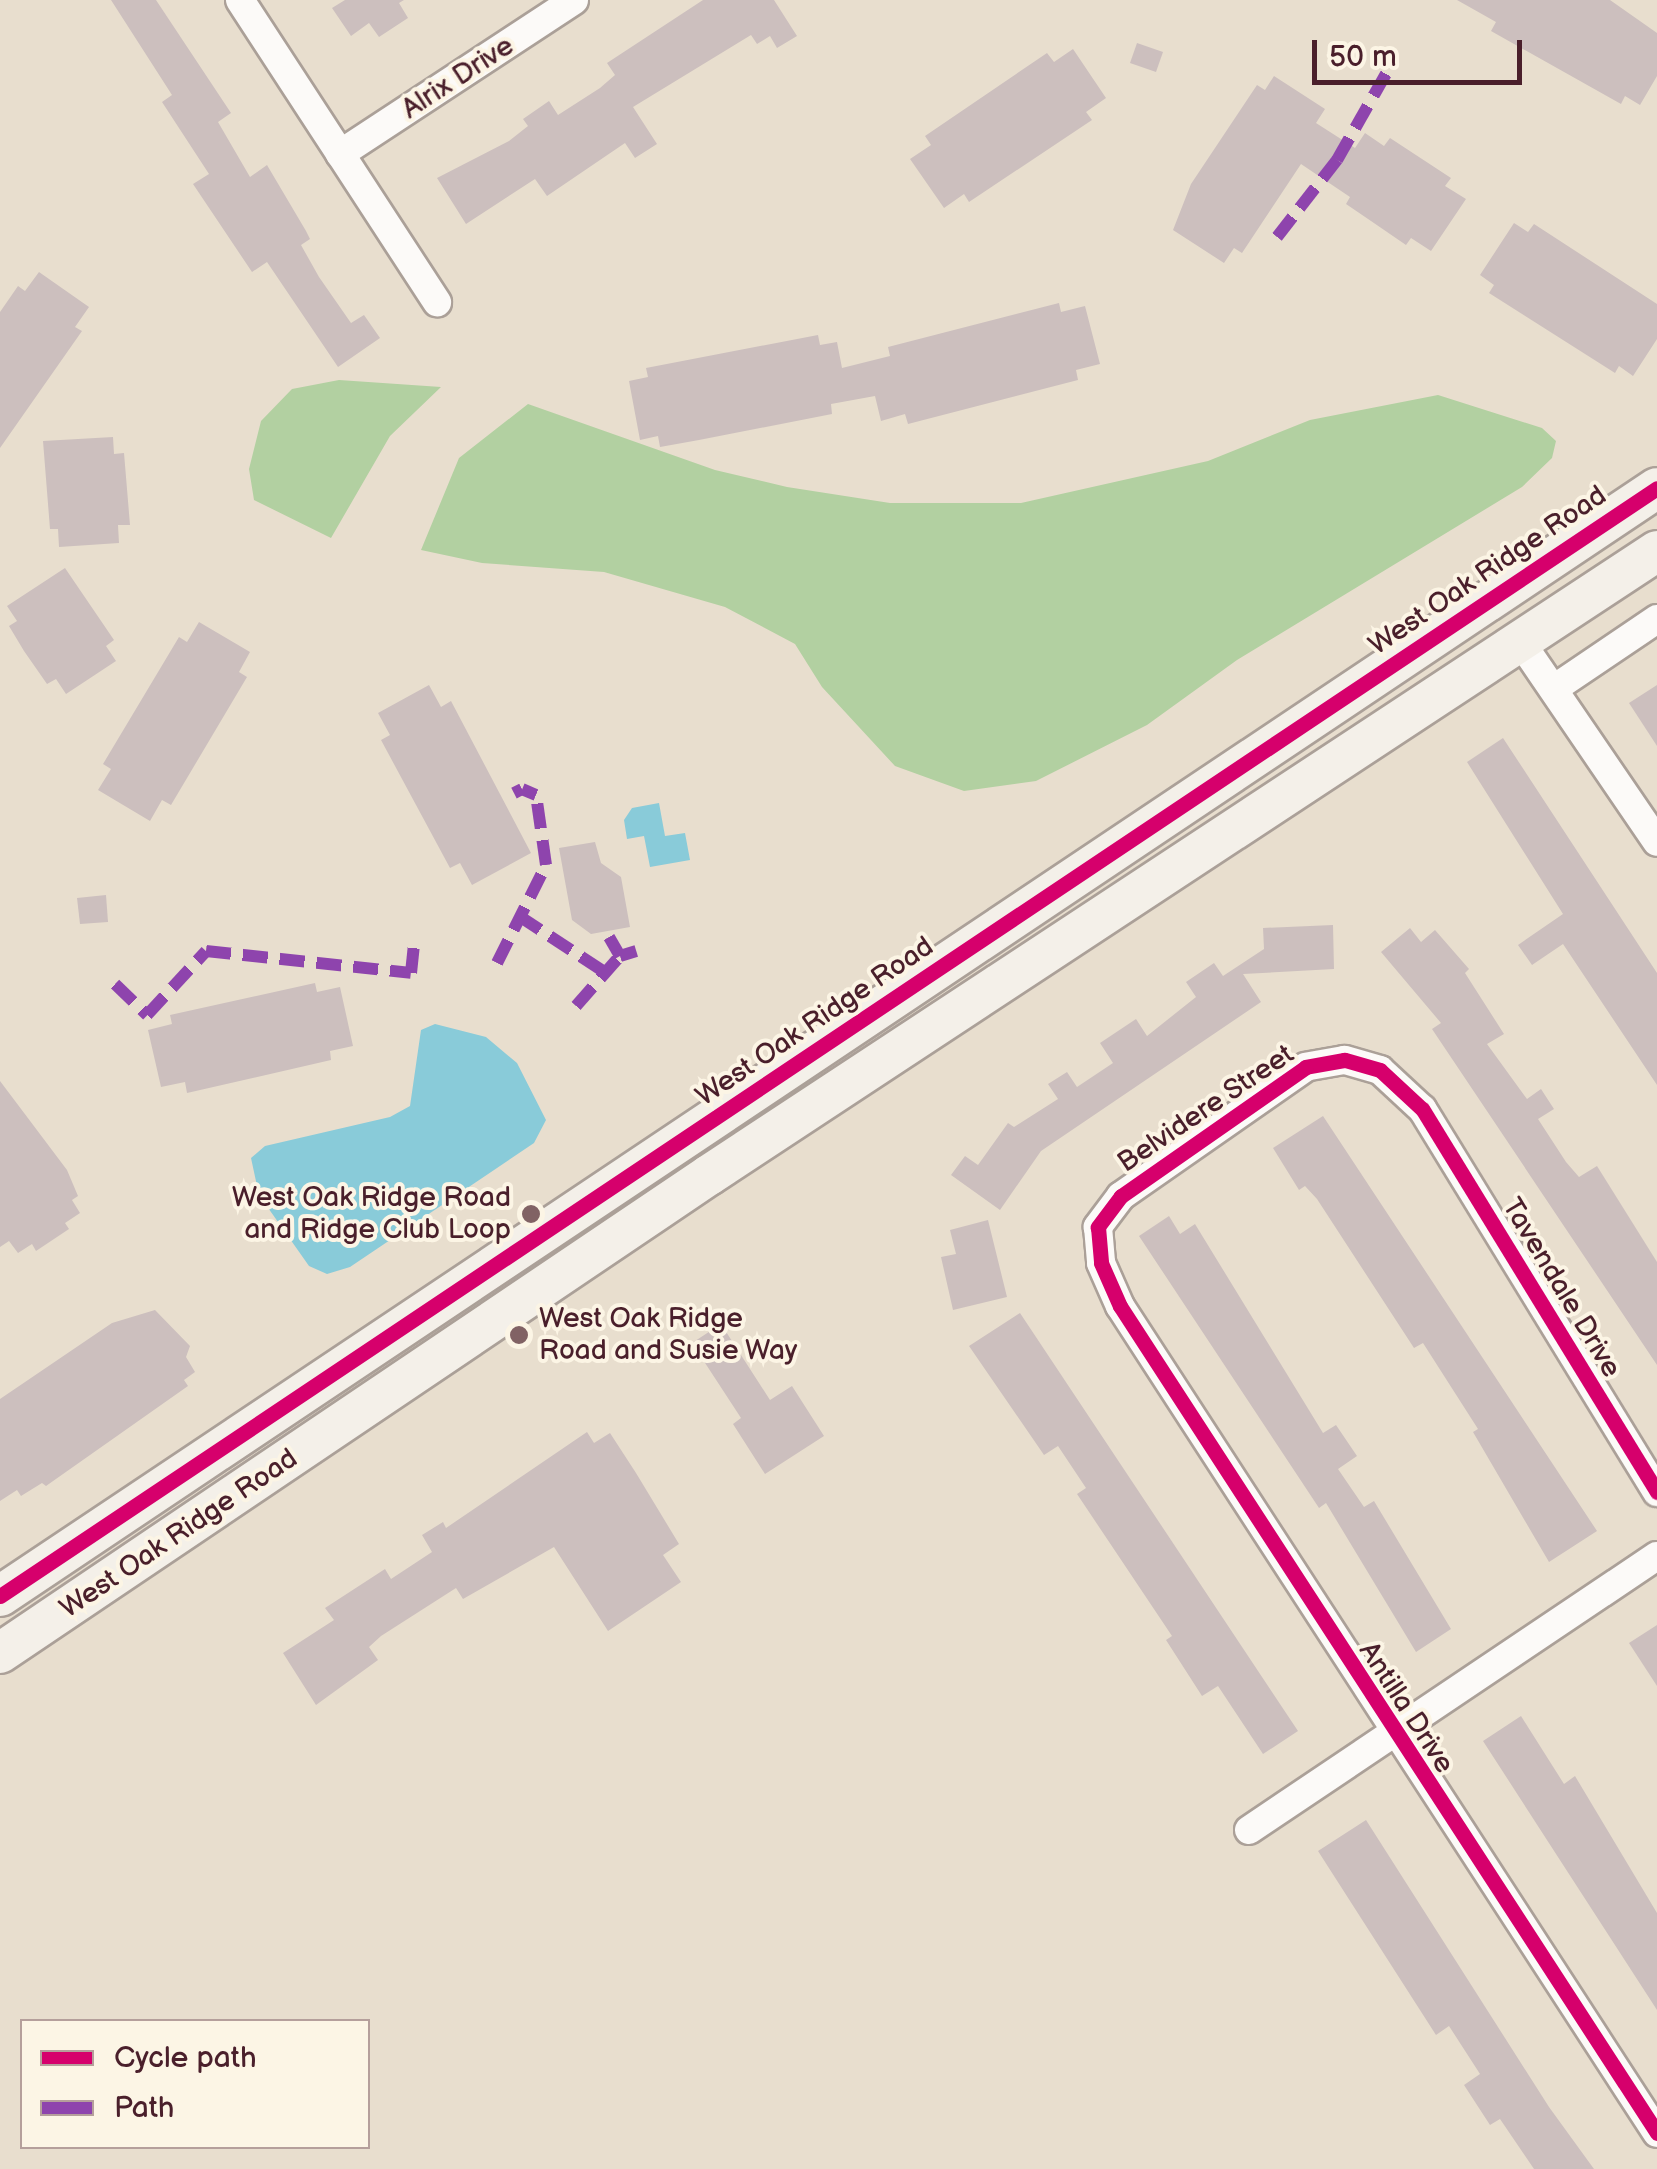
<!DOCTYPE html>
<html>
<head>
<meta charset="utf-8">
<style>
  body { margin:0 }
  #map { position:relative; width:1657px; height:2169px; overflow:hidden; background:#e8dece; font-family:"Balsamiq Sans",sans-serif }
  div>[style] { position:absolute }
  .green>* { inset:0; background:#b2d0a1 }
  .water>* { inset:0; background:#89cbd9 }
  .building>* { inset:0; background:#ccbfbe }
  .roads { filter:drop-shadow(2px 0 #aba098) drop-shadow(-2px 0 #aba098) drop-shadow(0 2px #aba098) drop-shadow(0 -2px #aba098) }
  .street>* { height:28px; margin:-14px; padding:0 14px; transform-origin:14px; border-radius:14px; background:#fcfaf8 }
  .secondary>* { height:40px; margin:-20px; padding:0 20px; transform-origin:20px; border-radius:20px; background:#f4f0e9 }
  .quiet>* { height:12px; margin-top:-6px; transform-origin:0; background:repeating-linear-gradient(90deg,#8e44ad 0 25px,transparent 0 37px) }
  .cycleway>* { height:15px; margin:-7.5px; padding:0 7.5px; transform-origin:7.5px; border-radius:7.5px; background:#d6006c }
  .dots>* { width:28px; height:28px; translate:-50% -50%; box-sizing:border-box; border:5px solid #fcf5e5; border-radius:50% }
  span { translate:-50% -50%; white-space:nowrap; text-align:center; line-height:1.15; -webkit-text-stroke:8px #fcf5e5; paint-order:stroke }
  .street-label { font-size:28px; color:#4a1f2b }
  .poi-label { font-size:28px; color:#4a1f2b }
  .right { translate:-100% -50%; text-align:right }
  .left { translate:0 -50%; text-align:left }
  .legend { position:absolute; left:20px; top:2019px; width:350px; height:130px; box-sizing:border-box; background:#fcf5e5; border:2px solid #b59f9b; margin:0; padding:12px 18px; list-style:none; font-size:30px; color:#4a1f2b }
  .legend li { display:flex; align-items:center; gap:20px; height:50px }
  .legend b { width:50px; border:2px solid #b59f9b }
  .scale { position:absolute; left:1312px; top:40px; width:210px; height:45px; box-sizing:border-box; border:5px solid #4a1f2b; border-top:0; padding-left:12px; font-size:30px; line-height:35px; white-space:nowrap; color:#4a1f2b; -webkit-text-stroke:8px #fcf5e5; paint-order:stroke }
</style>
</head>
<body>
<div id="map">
  <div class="green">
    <i style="clip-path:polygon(339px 380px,441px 387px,390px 436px,331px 538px,254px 500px,249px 469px,261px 421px,292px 389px)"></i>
    <i style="clip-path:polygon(1438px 395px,1542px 428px,1556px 441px,1552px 458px,1522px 487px,1237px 660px,1147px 725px,1036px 781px,964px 791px,895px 766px,822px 687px,795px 644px,725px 607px,604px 572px,482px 563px,421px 550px,459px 458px,528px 404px,715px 470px,787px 487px,890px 503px,1021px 503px,1208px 461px,1310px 420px)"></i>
  </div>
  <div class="water">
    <i style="clip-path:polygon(659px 803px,665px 836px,685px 833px,690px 860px,650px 867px,644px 836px,627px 839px,624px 820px,632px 808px)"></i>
    <i style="clip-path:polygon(435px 1024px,486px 1037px,517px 1063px,546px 1120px,534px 1143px,350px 1267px,327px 1274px,309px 1266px,259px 1195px,251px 1158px,265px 1146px,390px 1117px,410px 1106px,421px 1030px)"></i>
  </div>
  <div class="building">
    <i style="clip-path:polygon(111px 0,156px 0,231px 113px,218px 122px,250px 177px,267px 165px,306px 231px,310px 239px,301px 245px,319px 277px,351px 323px,364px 315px,380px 338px,338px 367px,267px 262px,252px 272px,193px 184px,209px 174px,162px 102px,172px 95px)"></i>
    <i style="clip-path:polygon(345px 0,404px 0,399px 3px,408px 18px,379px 37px,369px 23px,351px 36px,332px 8px)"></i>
    <i style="clip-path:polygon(703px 0,774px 0,797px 36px,777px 48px,770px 36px,757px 44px,751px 35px,633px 107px,657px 144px,635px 158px,625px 143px,547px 196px,535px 179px,466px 224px,437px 178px,509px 141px,528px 126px,523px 119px,549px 101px,558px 115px,600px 88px,615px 75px,607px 63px)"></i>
    <i style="clip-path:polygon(1457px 0,1610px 0,1657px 33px,1657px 76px,1640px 105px,1625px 96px,1621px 104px,1491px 31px,1496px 22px)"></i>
    <i style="clip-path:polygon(1137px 43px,1163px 52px,1156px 72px,1130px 63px)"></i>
    <i style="clip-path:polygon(1073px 49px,1106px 98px,1086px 112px,1092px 120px,969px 202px,964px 194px,944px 208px,910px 159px,931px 145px,925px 136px,1047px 53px,1054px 62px)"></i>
    <i style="clip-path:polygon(1274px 76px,1325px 109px,1316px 123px,1355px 148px,1365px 133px,1384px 146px,1390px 138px,1451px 178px,1445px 186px,1466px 199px,1431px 251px,1411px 238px,1406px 245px,1371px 221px,1346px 204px,1350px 197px,1301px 164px,1242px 253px,1234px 248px,1224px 263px,1173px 230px,1191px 184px,1257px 85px,1265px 90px)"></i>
    <i style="clip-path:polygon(1514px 223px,1528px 232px,1534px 224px,1657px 304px,1657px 339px,1633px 376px,1619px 366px,1615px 373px,1489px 293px,1494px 285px,1480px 275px)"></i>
    <i style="clip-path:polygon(39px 272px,89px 307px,75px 327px,82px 331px,0 448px,0 312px,18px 286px,25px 291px)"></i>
    <i style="clip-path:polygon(1059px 303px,1061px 312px,1085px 306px,1100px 364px,1076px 370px,1078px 380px,908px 424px,905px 414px,881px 421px,875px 396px,831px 404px,832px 414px,699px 440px,660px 447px,658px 436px,640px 440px,629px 381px,648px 377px,646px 368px,818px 335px,820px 345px,837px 342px,842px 368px,890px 356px,888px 347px)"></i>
    <i style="clip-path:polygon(113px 437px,114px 454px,124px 453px,130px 525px,118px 525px,119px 543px,59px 547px,58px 529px,50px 529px,43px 441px)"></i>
    <i style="clip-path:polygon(65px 568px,114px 640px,106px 646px,116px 661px,66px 694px,56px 679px,47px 684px,24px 651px,9px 626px,17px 621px,7px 606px)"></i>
    <i style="clip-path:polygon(199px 622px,250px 652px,239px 672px,247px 677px,171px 805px,162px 800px,150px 821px,98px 790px,111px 769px,103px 764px,179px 637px,187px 642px)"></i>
    <i style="clip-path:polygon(429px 685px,441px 707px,451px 701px,531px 853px,472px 885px,460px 863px,450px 868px,381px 740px,390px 735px,378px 713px)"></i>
    <i style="clip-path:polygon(1657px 685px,1657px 746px,1629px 703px)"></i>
    <i style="clip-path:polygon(1503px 738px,1657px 973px,1657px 1085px,1563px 944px,1532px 965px,1518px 945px,1563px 914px,1467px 762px)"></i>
    <i style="clip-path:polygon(595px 842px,601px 863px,621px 877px,630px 927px,591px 934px,572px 920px,559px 848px)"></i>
    <i style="clip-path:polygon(106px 895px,108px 922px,80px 924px,77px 898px)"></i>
    <i style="clip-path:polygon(1333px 925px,1334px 969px,1243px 974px,1261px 1002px,1041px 1151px,1000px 1210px,951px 1175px,965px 1156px,978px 1165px,1008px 1123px,1014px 1127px,1058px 1099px,1048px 1084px,1067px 1072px,1077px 1087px,1113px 1063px,1100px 1043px,1136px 1019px,1147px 1036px,1196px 997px,1186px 982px,1214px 963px,1223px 976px,1264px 949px,1263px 928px)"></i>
    <i style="clip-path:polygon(1410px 928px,1421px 942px,1435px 930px,1469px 969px,1465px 973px,1504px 1034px,1487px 1044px,1527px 1099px,1541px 1089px,1554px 1109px,1538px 1119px,1566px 1162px,1579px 1177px,1597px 1166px,1657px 1262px,1657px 1365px,1432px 1029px,1441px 1023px,1381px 952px)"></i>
    <i style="clip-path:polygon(315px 983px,317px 992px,340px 987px,353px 1046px,330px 1051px,331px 1060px,187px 1093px,185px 1082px,161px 1087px,148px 1030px,172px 1024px,170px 1015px)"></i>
    <i style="clip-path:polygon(0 1081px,67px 1170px,78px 1196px,72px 1200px,80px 1213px,65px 1223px,69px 1229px,36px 1251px,32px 1244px,18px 1253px,9px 1241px,0 1247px)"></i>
    <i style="clip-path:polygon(1323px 1116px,1597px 1531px,1549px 1562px,1473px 1432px,1478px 1429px,1423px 1343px,1414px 1348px,1317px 1199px,1305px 1186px,1299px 1190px,1273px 1148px)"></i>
    <i style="clip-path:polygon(1169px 1216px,1180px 1234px,1195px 1224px,1323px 1433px,1336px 1425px,1357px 1456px,1338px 1469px,1364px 1507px,1374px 1501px,1451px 1629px,1416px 1652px,1326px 1503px,1319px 1508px,1139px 1236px)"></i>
    <i style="clip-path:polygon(988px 1220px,1007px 1297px,953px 1310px,941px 1257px,956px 1254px,950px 1230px)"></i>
    <i style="clip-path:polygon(155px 1310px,190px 1346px,186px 1357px,195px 1372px,184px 1380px,188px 1386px,46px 1486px,42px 1483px,21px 1496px,17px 1490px,0 1501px,0 1399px,112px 1323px)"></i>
    <i style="clip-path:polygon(1020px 1313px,1298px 1731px,1263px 1754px,1218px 1686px,1202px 1696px,1166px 1640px,1172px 1636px,1077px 1494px,1086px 1488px,1058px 1446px,1044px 1455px,969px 1346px)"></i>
    <i style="clip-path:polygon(721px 1324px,770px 1400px,792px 1386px,824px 1436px,765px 1474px,733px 1424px,741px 1418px,692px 1343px)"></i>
    <i style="clip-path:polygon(587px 1432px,594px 1443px,610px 1433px,636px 1473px,679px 1544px,663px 1555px,681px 1582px,608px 1631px,554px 1547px,463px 1599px,456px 1588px,381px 1636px,369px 1647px,378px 1660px,316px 1705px,283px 1653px,334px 1620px,325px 1608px,385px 1569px,391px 1579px,432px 1552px,422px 1535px,443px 1522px,446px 1528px)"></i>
    <i style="clip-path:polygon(1657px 1625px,1657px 1686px,1629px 1643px)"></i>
    <i style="clip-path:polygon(1521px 1716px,1564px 1784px,1575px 1776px,1657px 1913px,1657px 2010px,1483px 1741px)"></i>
    <i style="clip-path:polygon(1366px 1820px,1549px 2107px,1594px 2169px,1534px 2169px,1500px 2119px,1490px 2125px,1464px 2085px,1480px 2074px,1449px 2026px,1436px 2035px,1318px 1851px)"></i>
  </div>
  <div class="roads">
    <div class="street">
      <i style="left:240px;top:0;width:361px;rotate:56.9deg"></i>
      <i style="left:340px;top:154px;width:280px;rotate:-33.3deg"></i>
      <i style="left:1520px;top:641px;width:243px;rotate:55.7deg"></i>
      <i style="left:1555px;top:688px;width:123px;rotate:-34.1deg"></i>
      <i style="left:1657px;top:1492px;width:449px;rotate:-121.5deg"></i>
      <i style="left:1422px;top:1109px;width:57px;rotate:-137.1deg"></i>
      <i style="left:1380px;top:1070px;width:37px;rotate:-164deg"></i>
      <i style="left:1344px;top:1060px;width:39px;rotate:170deg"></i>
      <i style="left:1306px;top:1067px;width:226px;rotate:145.1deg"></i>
      <i style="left:1121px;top:1196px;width:39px;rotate:127deg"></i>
      <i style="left:1098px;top:1227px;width:36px;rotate:85deg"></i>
      <i style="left:1101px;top:1263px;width:47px;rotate:66.2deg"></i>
      <i style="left:1120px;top:1306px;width:986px;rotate:57deg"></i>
      <i style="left:1249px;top:1830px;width:491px;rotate:-33.9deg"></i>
    </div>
    <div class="secondary">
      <i style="left:0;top:1596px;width:1993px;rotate:-33.77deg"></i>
      <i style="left:0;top:1653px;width:855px;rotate:-33.99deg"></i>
      <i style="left:709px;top:1175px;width:1135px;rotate:-33.35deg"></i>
    </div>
  </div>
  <div class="quiet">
    <i style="left:1277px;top:237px;width:98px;rotate:-52.1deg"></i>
    <i style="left:1337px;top:160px;width:109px;rotate:-60.4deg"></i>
    <i style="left:519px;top:916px;width:104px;rotate:33.2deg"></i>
    <i style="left:609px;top:937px;width:22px;rotate:60deg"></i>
    <i style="left:497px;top:963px;width:110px;rotate:-63.4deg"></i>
    <i style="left:546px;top:865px;width:71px;rotate:-98.1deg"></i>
    <i style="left:536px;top:795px;width:15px;rotate:-157deg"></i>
    <i style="left:522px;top:789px;width:9px;rotate:153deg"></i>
    <i style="left:115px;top:984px;width:45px;rotate:44.1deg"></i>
    <i style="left:147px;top:1015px;width:87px;rotate:-47.3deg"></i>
    <i style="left:206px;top:951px;width:206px;rotate:6.1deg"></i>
    <i style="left:411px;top:973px;width:30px;rotate:-84deg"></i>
    <i style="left:576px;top:1006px;width:67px;rotate:-48.7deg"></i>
    <i style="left:620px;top:956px;width:17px;rotate:-17deg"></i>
  </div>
  <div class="cycleway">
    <i style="left:1657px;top:1492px;width:449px;rotate:-121.5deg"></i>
    <i style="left:1422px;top:1109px;width:57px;rotate:-137.1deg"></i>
    <i style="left:1380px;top:1070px;width:37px;rotate:-164deg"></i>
    <i style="left:1344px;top:1060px;width:39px;rotate:170deg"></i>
    <i style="left:1306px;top:1067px;width:226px;rotate:145.1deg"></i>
    <i style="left:1121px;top:1196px;width:39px;rotate:127deg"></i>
    <i style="left:1098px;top:1227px;width:36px;rotate:85deg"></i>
    <i style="left:1101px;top:1263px;width:47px;rotate:66.2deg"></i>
    <i style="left:1120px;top:1306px;width:986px;rotate:57deg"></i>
    <i style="left:0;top:1596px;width:1993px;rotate:-33.77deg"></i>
  </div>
  <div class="dots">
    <i style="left:531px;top:1214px;background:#816264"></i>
    <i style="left:519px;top:1335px;background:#816264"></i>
  </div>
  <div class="street-label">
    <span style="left:458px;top:78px;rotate:-33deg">Alrix Drive</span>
    <span style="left:1488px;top:571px;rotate:-34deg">West Oak Ridge Road</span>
    <span style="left:815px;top:1022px;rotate:-34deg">West Oak Ridge Road</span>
    <span style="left:1206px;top:1109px;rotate:-34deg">Belvidere Street</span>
    <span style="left:1561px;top:1288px;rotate:59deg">Tavendale Drive</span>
    <span style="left:179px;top:1534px;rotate:-34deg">West Oak Ridge Road</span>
    <span style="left:1406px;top:1708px;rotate:57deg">Antilla Drive</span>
  </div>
  <div class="poi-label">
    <span class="right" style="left:511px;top:1214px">West Oak Ridge Road<br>and Ridge Club Loop</span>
    <span class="left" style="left:539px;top:1335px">West Oak Ridge<br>Road and Susie Way</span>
  </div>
  <ul class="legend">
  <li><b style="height:12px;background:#d6006c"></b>Cycle path</li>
  <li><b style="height:12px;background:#8e44ad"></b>Path</li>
  </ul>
  <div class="scale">50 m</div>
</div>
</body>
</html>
